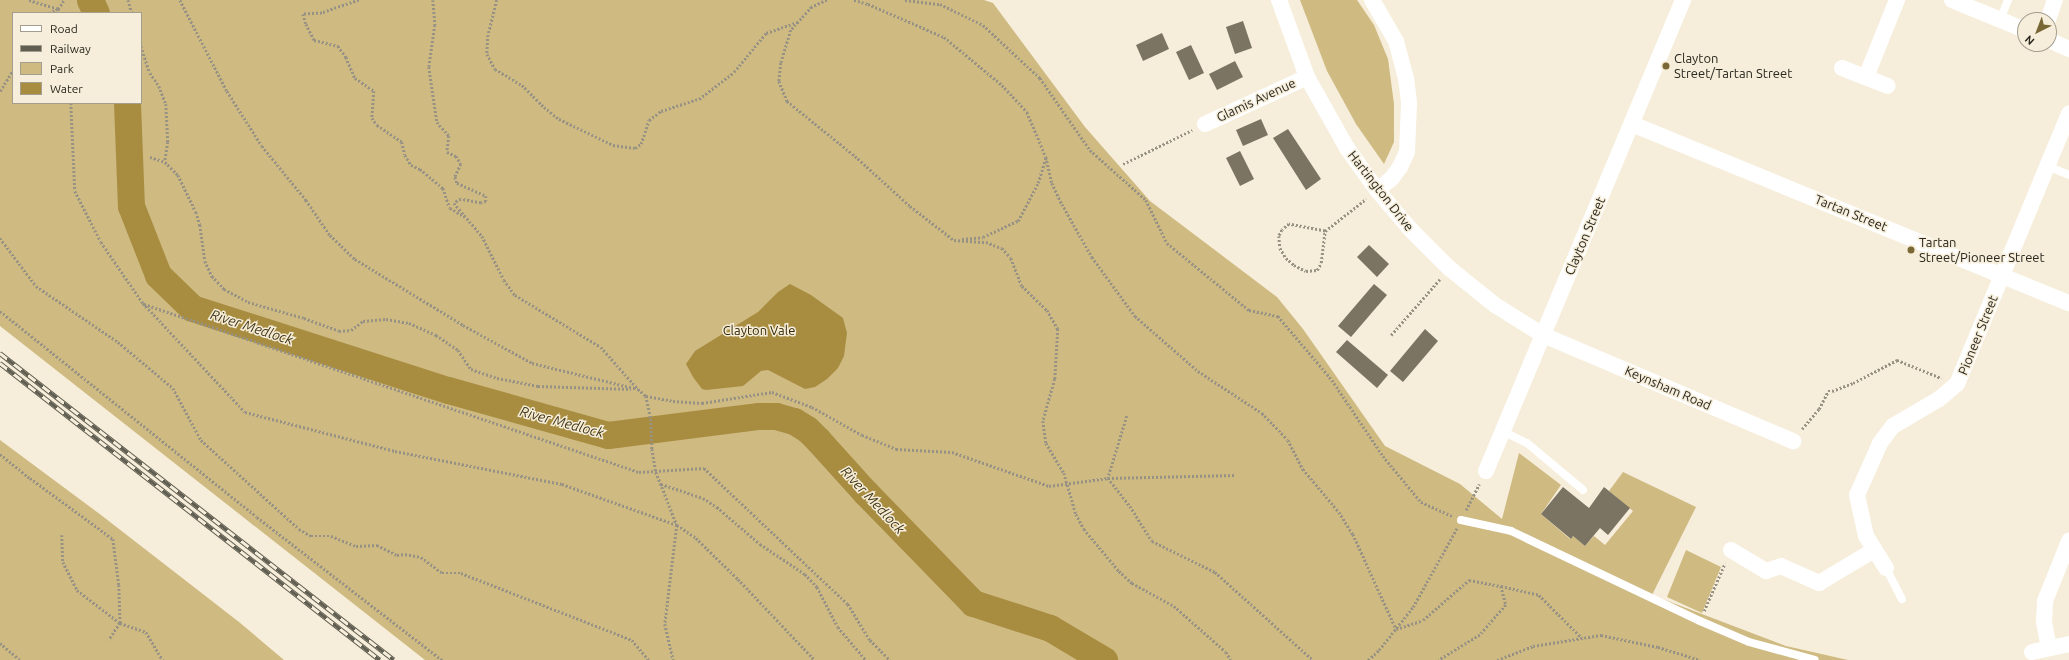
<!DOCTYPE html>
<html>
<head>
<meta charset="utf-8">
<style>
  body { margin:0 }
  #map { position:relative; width:2069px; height:660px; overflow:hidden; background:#f6eeda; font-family:Ubuntu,sans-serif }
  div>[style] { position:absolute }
  .green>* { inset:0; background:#cfba82 }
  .water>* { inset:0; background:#a88d41 }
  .river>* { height:27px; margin:-13.5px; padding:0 13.5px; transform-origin:13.5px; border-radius:13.5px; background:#a88d41 }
  .building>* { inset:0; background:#7b7462 }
  .path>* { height:2.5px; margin-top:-1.25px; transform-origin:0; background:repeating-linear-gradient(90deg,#979284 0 2px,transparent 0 4px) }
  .lane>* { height:8px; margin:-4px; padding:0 4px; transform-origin:4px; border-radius:4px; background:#fff }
  .street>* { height:16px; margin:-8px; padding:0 8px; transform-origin:8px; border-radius:8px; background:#fff }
  .rail>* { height:4.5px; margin-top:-2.25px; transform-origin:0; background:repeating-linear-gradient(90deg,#f6eeda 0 9px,#605d51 0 18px); box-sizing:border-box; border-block:1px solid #605d51 }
  .dots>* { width:11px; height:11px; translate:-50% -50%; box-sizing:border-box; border:2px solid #f6eeda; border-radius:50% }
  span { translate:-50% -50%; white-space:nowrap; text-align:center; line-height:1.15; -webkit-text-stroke:3px #f6eeda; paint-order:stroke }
  .poi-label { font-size:13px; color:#29271f }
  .left { translate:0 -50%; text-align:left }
  .street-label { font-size:13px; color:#29271f }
  .park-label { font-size:13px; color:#332805 }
  .water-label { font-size:14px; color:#443816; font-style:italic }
  .legend { position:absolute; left:12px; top:12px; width:130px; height:92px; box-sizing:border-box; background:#f6eeda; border:1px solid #a49e8f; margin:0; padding:5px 7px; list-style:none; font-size:12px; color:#29271f }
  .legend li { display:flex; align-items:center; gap:8px; height:20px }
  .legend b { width:20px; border:1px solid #a49e8f }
  .north { position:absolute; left:2017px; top:12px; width:40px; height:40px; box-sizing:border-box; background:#f6eeda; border:1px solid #a49e8f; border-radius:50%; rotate:222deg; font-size:11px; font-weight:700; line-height:16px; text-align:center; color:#29271f }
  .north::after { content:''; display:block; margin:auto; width:14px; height:18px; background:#796735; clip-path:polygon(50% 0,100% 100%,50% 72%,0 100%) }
</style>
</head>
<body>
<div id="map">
  <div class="green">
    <i style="clip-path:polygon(evenodd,0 0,984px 0,993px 3px,1085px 127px,1150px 201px,1277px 297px,1303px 329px,1385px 446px,1460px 484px,1502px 519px,1519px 453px,1561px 485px,1541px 514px,1570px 539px,1573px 536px,1585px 546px,1594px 536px,1605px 545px,1633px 511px,1609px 491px,1623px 472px,1696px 507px,1652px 595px,1786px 646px,1848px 660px,425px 660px,0 326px,0 0,13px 13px,141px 13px,141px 103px,13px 103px,13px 13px)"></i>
    <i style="clip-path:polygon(1300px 0,1357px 0,1374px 25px,1388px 59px,1394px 104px,1394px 142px,1384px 164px,1356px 124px,1327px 71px)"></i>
    <i style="clip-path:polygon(0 440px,101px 515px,239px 622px,284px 660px,0 660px)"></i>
    <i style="clip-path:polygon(1686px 550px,1721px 567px,1702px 613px,1667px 597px)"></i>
  </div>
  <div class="water">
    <i style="clip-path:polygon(790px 284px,811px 295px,843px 318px,847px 333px,844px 356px,838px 368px,827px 379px,815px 387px,805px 389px,768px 370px,761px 371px,743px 386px,706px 390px,702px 389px,693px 377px,686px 364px,695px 351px,758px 312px,778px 292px)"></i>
  </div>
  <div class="river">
    <i style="left:90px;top:0;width:14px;rotate:65deg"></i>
    <i style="left:127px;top:103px;width:103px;rotate:87.8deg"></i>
    <i style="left:131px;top:206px;width:74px;rotate:68.6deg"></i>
    <i style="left:158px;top:275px;width:47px;rotate:44.1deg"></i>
    <i style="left:192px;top:308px;width:269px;rotate:17.8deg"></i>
    <i style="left:448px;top:390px;width:166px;rotate:15.7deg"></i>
    <i style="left:608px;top:435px;width:152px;rotate:-7.2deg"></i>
    <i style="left:759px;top:416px;width:17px"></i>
    <i style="left:776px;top:416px;width:19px;rotate:16deg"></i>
    <i style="left:794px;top:421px;width:15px;rotate:32deg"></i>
    <i style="left:807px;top:429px;width:16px;rotate:45deg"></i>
    <i style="left:818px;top:440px;width:70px;rotate:47.9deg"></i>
    <i style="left:865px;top:492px;width:155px;rotate:45.8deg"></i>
    <i style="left:973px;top:603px;width:81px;rotate:18deg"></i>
    <i style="left:1050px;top:628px;width:63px;rotate:30.7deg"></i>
  </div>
  <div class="building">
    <i style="clip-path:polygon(1243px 21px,1252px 48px,1235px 54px,1226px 27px)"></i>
    <i style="clip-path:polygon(1162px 33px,1169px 49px,1143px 61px,1136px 45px)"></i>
    <i style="clip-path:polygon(1191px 45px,1204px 73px,1189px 80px,1176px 52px)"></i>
    <i style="clip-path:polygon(1235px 61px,1243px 77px,1217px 90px,1209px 74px)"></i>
    <i style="clip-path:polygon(1261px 119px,1268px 135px,1243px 146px,1236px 130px)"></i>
    <i style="clip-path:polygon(1288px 129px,1321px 179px,1306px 190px,1273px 138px)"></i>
    <i style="clip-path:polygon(1240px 151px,1254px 179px,1240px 186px,1226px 158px)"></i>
    <i style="clip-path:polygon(1369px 245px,1389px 264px,1377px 277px,1357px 257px)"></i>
    <i style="clip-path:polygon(1374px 284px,1387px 295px,1351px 337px,1338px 326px)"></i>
    <i style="clip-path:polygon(1425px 329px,1438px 341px,1403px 382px,1390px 371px)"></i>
    <i style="clip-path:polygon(1347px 340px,1388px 375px,1377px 388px,1336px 352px)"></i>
    <i style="clip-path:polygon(1563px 487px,1589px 508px,1604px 487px,1630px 508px,1608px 535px,1600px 528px,1585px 546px,1573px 536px,1571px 539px,1541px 514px)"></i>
  </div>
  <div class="path">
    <i style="left:29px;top:0;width:30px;rotate:17deg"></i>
    <i style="left:58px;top:9px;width:4px;rotate:76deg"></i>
    <i style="left:128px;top:0;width:14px;rotate:73deg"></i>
    <i style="left:180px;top:0;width:102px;rotate:62.7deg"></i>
    <i style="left:227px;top:91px;width:65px;rotate:57.5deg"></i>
    <i style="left:262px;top:146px;width:70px;rotate:50.8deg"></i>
    <i style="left:306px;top:200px;width:42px;rotate:55.6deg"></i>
    <i style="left:330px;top:235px;width:35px;rotate:44deg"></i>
    <i style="left:355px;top:259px;width:127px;rotate:31.4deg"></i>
    <i style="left:463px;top:325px;width:79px;rotate:28.8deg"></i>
    <i style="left:532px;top:363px;width:109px;rotate:13.8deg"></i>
    <i style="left:638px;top:389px;width:11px;rotate:41deg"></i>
    <i style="left:646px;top:396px;width:24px;rotate:78deg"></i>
    <i style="left:651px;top:419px;width:30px;rotate:88deg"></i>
    <i style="left:652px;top:449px;width:23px;rotate:80deg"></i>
    <i style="left:656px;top:472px;width:57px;rotate:68.4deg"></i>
    <i style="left:677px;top:525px;width:23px;rotate:34deg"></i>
    <i style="left:696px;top:538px;width:59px;rotate:44.3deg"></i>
    <i style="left:738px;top:579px;width:112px;rotate:46.5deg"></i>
    <i style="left:359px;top:0;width:39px;rotate:161deg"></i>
    <i style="left:322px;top:13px;width:19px;rotate:177deg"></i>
    <i style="left:303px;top:14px;width:10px;rotate:73deg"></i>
    <i style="left:306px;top:24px;width:18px;rotate:63deg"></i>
    <i style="left:314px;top:40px;width:25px;rotate:14deg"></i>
    <i style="left:338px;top:46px;width:14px;rotate:54deg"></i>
    <i style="left:346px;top:57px;width:23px;rotate:67deg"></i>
    <i style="left:355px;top:78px;width:23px;rotate:34deg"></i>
    <i style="left:374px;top:91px;width:27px;rotate:94deg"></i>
    <i style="left:372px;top:118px;width:9px;rotate:54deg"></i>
    <i style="left:377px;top:125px;width:30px;rotate:34deg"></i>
    <i style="left:402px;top:142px;width:13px;rotate:77deg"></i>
    <i style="left:405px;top:155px;width:12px;rotate:59deg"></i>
    <i style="left:411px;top:165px;width:10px;rotate:24deg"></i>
    <i style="left:420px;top:169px;width:30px;rotate:40deg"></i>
    <i style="left:443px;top:188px;width:21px;rotate:71deg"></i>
    <i style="left:450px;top:208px;width:17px;rotate:31deg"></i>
    <i style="left:433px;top:0;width:25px;rotate:85deg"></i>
    <i style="left:435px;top:25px;width:42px;rotate:98.1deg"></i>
    <i style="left:429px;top:67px;width:56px;rotate:81.7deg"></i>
    <i style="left:437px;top:122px;width:18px;rotate:49deg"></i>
    <i style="left:449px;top:136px;width:16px;rotate:97deg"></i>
    <i style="left:447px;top:152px;width:10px;rotate:24deg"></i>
    <i style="left:456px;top:156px;width:9px;rotate:58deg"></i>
    <i style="left:461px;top:164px;width:14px;rotate:115deg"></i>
    <i style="left:455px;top:177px;width:6px;rotate:72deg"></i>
    <i style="left:457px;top:183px;width:32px;rotate:24deg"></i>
    <i style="left:486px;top:196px;width:5px;rotate:90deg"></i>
    <i style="left:486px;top:201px;width:5px;rotate:158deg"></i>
    <i style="left:481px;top:203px;width:20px;rotate:-169deg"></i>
    <i style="left:461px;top:199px;width:8px;rotate:150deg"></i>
    <i style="left:454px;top:203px;width:43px;rotate:49.7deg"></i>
    <i style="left:482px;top:236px;width:49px;rotate:63.4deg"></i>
    <i style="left:504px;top:280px;width:19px;rotate:54deg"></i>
    <i style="left:515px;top:295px;width:100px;rotate:31.2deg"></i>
    <i style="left:601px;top:347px;width:56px;rotate:48.6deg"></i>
    <i style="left:497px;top:0;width:36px;rotate:104deg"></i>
    <i style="left:488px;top:35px;width:19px;rotate:93deg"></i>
    <i style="left:487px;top:54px;width:17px;rotate:62deg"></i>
    <i style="left:495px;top:69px;width:31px;rotate:31deg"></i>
    <i style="left:522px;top:85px;width:31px;rotate:45deg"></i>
    <i style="left:544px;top:107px;width:19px;rotate:39deg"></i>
    <i style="left:559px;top:119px;width:60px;rotate:25.7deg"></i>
    <i style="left:613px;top:145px;width:22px;rotate:8deg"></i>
    <i style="left:635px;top:148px;width:7px;rotate:-34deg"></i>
    <i style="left:641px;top:144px;width:25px;rotate:-72deg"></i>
    <i style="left:649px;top:120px;width:15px;rotate:-37deg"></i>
    <i style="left:661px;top:111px;width:40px;rotate:-18deg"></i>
    <i style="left:699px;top:99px;width:44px;rotate:-37.6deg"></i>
    <i style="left:734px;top:72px;width:50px;rotate:-50.6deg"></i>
    <i style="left:766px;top:33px;width:34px;rotate:-19deg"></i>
    <i style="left:827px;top:0;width:17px;rotate:155deg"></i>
    <i style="left:812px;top:7px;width:31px;rotate:132deg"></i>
    <i style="left:791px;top:30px;width:34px;rotate:107deg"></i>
    <i style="left:781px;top:63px;width:18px;rotate:96deg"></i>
    <i style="left:779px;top:81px;width:22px;rotate:68deg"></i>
    <i style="left:787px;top:101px;width:87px;rotate:39deg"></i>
    <i style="left:855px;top:156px;width:74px;rotate:42.3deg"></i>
    <i style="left:910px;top:206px;width:56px;rotate:37.7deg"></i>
    <i style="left:954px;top:240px;width:32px;rotate:4deg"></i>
    <i style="left:986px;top:242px;width:17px;rotate:21deg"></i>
    <i style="left:1002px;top:248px;width:13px;rotate:48deg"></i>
    <i style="left:1011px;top:258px;width:30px;rotate:69deg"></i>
    <i style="left:1022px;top:286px;width:35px;rotate:44deg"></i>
    <i style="left:1047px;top:310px;width:22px;rotate:60deg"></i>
    <i style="left:1058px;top:329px;width:50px;rotate:93.4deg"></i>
    <i style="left:1055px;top:379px;width:44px;rotate:105.9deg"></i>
    <i style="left:1043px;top:421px;width:22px;rotate:82deg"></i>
    <i style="left:1046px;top:443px;width:35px;rotate:59deg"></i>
    <i style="left:1064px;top:473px;width:43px;rotate:73.7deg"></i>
    <i style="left:1076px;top:514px;width:17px;rotate:62deg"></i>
    <i style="left:1084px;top:529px;width:55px;rotate:50.2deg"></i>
    <i style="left:1119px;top:571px;width:18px;rotate:43deg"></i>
    <i style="left:1132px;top:583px;width:48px;rotate:28.7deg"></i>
    <i style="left:1174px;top:606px;width:69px;rotate:41.5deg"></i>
    <i style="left:1226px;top:652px;width:9px;rotate:58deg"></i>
    <i style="left:854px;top:0;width:15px;rotate:16deg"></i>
    <i style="left:868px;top:4px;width:83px;rotate:23.5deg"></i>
    <i style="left:944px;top:37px;width:75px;rotate:39.6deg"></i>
    <i style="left:1002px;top:85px;width:37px;rotate:47deg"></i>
    <i style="left:1027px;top:112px;width:49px;rotate:67.1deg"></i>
    <i style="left:1046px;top:157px;width:27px;rotate:77deg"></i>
    <i style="left:1052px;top:183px;width:23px;rotate:65deg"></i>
    <i style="left:1062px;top:204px;width:61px;rotate:60.5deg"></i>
    <i style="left:1092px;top:257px;width:73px;rotate:53.9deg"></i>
    <i style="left:1135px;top:316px;width:84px;rotate:41.1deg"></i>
    <i style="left:1198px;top:371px;width:77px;rotate:33.3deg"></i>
    <i style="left:1262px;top:413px;width:37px;rotate:46deg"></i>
    <i style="left:1288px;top:440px;width:33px;rotate:63deg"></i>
    <i style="left:1303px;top:469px;width:56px;rotate:50.1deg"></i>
    <i style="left:1339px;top:512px;width:26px;rotate:58deg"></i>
    <i style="left:1353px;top:534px;width:104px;rotate:65.6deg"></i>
    <i style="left:905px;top:0;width:35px;rotate:7deg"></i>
    <i style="left:940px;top:4px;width:48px;rotate:26deg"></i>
    <i style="left:983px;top:25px;width:78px;rotate:42.9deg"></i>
    <i style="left:1040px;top:78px;width:88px;rotate:55.2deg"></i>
    <i style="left:1090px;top:150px;width:75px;rotate:41.8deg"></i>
    <i style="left:1146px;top:200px;width:48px;rotate:64deg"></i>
    <i style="left:1167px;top:243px;width:106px;rotate:39.3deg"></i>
    <i style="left:1249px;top:310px;width:30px;rotate:12deg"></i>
    <i style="left:1278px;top:316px;width:84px;rotate:49.8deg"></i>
    <i style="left:1332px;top:380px;width:92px;rotate:56.1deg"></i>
    <i style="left:1383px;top:456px;width:60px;rotate:50.4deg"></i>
    <i style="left:1421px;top:502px;width:34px;rotate:24deg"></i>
    <i style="left:49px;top:13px;width:10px;rotate:-24deg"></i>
    <i style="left:58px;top:9px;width:11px;rotate:-56deg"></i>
    <i style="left:141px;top:46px;width:28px;rotate:72deg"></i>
    <i style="left:150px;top:73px;width:16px;rotate:55deg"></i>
    <i style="left:159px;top:86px;width:19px;rotate:69deg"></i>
    <i style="left:166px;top:104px;width:38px;rotate:87deg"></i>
    <i style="left:168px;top:142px;width:20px;rotate:99deg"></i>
    <i style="left:0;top:91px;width:25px;rotate:-58deg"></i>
    <i style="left:71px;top:103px;width:88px;rotate:87.4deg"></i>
    <i style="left:75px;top:191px;width:57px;rotate:63deg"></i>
    <i style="left:101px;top:242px;width:74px;rotate:55.5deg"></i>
    <i style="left:143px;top:303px;width:149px;rotate:46.9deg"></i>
    <i style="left:245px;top:412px;width:155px;rotate:14.6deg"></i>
    <i style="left:395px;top:451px;width:170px;rotate:11.2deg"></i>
    <i style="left:562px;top:484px;width:122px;rotate:19.6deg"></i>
    <i style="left:677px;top:525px;width:100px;rotate:96.9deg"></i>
    <i style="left:665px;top:624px;width:37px;rotate:77deg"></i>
    <i style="left:150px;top:157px;width:16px;rotate:18deg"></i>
    <i style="left:165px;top:162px;width:18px;rotate:45deg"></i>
    <i style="left:178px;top:175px;width:41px;rotate:64.1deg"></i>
    <i style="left:196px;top:212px;width:14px;rotate:73deg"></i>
    <i style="left:200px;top:225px;width:36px;rotate:82deg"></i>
    <i style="left:205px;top:261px;width:17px;rotate:65deg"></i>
    <i style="left:212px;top:276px;width:18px;rotate:47deg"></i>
    <i style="left:224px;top:289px;width:27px;rotate:28deg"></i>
    <i style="left:248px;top:302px;width:58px;rotate:15.9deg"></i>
    <i style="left:304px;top:318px;width:37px;rotate:20deg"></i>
    <i style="left:339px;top:331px;width:12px;rotate:-5deg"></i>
    <i style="left:351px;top:330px;width:15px;rotate:-37deg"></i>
    <i style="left:363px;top:321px;width:23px;rotate:-5deg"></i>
    <i style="left:386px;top:319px;width:23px;rotate:10deg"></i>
    <i style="left:409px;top:323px;width:30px;rotate:24deg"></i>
    <i style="left:436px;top:335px;width:27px;rotate:34deg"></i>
    <i style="left:458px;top:350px;width:23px;rotate:56deg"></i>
    <i style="left:471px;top:369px;width:28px;rotate:19deg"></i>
    <i style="left:497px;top:378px;width:42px;rotate:11deg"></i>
    <i style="left:538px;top:386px;width:93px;rotate:1.8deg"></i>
    <i style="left:1123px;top:164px;width:77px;rotate:-26.2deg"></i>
    <i style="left:1325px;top:231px;width:37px;rotate:-169deg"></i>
    <i style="left:1289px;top:224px;width:9px;rotate:139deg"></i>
    <i style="left:1282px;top:230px;width:7px;rotate:117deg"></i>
    <i style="left:1279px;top:236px;width:12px;rotate:85deg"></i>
    <i style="left:1280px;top:248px;width:12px;rotate:59deg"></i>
    <i style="left:1286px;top:258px;width:11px;rotate:41deg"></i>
    <i style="left:1294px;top:265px;width:13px;rotate:27deg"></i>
    <i style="left:1306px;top:271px;width:11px;rotate:-5deg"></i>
    <i style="left:1317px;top:270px;width:8px;rotate:-60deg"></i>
    <i style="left:1321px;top:263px;width:32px;rotate:-83deg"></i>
    <i style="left:1325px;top:231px;width:52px;rotate:-38deg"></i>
    <i style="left:0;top:238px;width:60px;rotate:53.1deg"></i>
    <i style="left:36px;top:286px;width:99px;rotate:34.3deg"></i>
    <i style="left:118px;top:342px;width:72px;rotate:39.9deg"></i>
    <i style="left:173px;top:388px;width:59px;rotate:61.7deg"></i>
    <i style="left:201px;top:440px;width:132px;rotate:42.2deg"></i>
    <i style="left:299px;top:529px;width:14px;rotate:30deg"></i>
    <i style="left:311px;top:536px;width:20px"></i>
    <i style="left:331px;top:536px;width:27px;rotate:22deg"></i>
    <i style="left:356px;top:546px;width:21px;rotate:-3deg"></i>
    <i style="left:377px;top:545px;width:22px;rotate:27deg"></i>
    <i style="left:397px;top:555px;width:8px;rotate:-7deg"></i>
    <i style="left:405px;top:554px;width:16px;rotate:11deg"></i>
    <i style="left:421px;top:557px;width:26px;rotate:37deg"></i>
    <i style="left:442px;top:573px;width:19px"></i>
    <i style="left:461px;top:573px;width:184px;rotate:21.4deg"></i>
    <i style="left:632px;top:640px;width:26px;rotate:50deg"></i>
    <i style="left:962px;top:239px;width:21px;rotate:-5deg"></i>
    <i style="left:983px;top:237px;width:38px;rotate:-25deg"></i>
    <i style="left:1018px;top:221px;width:43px;rotate:-62.2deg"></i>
    <i style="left:1038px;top:183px;width:27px;rotate:-73deg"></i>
    <i style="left:144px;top:304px;width:523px;rotate:18.75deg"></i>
    <i style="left:639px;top:472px;width:65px;rotate:-3.5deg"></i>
    <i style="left:704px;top:468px;width:198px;rotate:43.4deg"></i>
    <i style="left:848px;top:604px;width:42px;rotate:58.6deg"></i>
    <i style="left:870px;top:640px;width:28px;rotate:45deg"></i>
    <i style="left:0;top:311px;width:329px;rotate:38.7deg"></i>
    <i style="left:257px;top:517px;width:234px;rotate:37.7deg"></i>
    <i style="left:1391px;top:335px;width:74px;rotate:-48.8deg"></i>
    <i style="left:646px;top:396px;width:27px;rotate:10deg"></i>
    <i style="left:673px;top:401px;width:29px;rotate:4deg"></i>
    <i style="left:702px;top:403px;width:71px;rotate:-8.9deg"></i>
    <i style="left:772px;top:392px;width:43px;rotate:20.6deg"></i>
    <i style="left:812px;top:407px;width:57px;rotate:29.2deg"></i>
    <i style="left:862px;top:435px;width:37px;rotate:22deg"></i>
    <i style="left:896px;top:449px;width:56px;rotate:3.1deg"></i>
    <i style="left:952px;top:452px;width:103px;rotate:19.3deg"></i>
    <i style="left:1049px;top:486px;width:60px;rotate:-7.7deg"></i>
    <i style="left:1108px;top:478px;width:36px;rotate:52deg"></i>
    <i style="left:1130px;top:506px;width:41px;rotate:57.8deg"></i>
    <i style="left:1152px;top:541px;width:70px;rotate:26.2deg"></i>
    <i style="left:1215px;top:572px;width:132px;rotate:41.9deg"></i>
    <i style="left:1127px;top:416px;width:65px;rotate:107deg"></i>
    <i style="left:1108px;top:478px;width:128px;rotate:-1.3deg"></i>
    <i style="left:1802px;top:429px;width:26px;rotate:-50deg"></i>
    <i style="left:1819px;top:409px;width:20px;rotate:-63deg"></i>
    <i style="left:1828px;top:391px;width:4px"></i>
    <i style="left:1832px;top:391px;width:22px;rotate:-21deg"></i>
    <i style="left:1853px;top:383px;width:50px;rotate:-27.6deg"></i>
    <i style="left:1897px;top:360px;width:48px;rotate:22.2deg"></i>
    <i style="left:0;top:454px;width:38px;rotate:39deg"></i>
    <i style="left:30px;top:478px;width:103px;rotate:36.3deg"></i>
    <i style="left:113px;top:539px;width:46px;rotate:82.6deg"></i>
    <i style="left:119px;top:585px;width:38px;rotate:88deg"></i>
    <i style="left:120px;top:623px;width:20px;rotate:123deg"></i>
    <i style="left:661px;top:484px;width:44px;rotate:18.4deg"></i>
    <i style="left:703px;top:498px;width:17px;rotate:33deg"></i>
    <i style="left:717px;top:507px;width:57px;rotate:40.7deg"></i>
    <i style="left:760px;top:544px;width:54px;rotate:33.7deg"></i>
    <i style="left:805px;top:574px;width:18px;rotate:47deg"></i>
    <i style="left:817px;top:587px;width:45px;rotate:62.3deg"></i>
    <i style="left:838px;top:627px;width:43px;rotate:49.7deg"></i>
    <i style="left:1466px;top:510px;width:29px;rotate:-63deg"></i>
    <i style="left:62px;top:535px;width:27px;rotate:88deg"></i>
    <i style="left:63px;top:562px;width:31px;rotate:63deg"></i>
    <i style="left:77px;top:590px;width:54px;rotate:37.5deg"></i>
    <i style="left:120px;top:623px;width:28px;rotate:19deg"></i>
    <i style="left:146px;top:632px;width:33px;rotate:59deg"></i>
    <i style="left:1501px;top:586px;width:39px;rotate:13deg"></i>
    <i style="left:1539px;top:595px;width:61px;rotate:45deg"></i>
    <i style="left:1704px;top:611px;width:52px;rotate:-66.4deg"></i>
    <i style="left:1396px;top:629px;width:28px;rotate:-18deg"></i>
    <i style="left:1423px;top:620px;width:61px;rotate:-41deg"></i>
    <i style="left:1469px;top:580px;width:33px;rotate:11deg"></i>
    <i style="left:1501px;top:586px;width:20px;rotate:75deg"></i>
    <i style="left:1506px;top:605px;width:40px;rotate:131deg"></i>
    <i style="left:1480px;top:635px;width:48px;rotate:148.6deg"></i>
    <i style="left:0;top:643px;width:26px;rotate:40deg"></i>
    <i style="left:1368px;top:660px;width:15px;rotate:-42deg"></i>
    <i style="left:1379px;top:650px;width:55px;rotate:-51.7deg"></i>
    <i style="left:1413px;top:607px;width:90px;rotate:-60.9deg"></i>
    <i style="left:1497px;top:660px;width:39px;rotate:-21deg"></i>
    <i style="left:1533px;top:646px;width:69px;rotate:-9.2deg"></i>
    <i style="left:1601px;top:635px;width:58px;rotate:11.9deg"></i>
    <i style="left:1658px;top:647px;width:44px;rotate:17.2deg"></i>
  </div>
  <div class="lane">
    <i style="left:2000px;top:20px;width:22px;rotate:-68deg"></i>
    <i style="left:2047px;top:166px;width:24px;rotate:22deg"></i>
    <i style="left:1502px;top:431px;width:28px;rotate:26deg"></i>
    <i style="left:1527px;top:443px;width:73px;rotate:40deg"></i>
    <i style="left:1461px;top:520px;width:51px;rotate:12.4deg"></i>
    <i style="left:1511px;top:531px;width:209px;rotate:25.5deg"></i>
    <i style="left:1700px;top:621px;width:53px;rotate:23.2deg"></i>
    <i style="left:1749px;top:642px;width:68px;rotate:15.3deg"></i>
    <i style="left:1886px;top:568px;width:35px;rotate:63deg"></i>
  </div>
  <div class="street">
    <i style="left:1279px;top:0;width:82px;rotate:70deg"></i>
    <i style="left:1307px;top:77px;width:81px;rotate:60.6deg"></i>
    <i style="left:1347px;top:148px;width:52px;rotate:54.5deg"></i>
    <i style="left:1377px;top:190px;width:52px;rotate:49.6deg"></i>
    <i style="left:1411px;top:230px;width:54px;rotate:45deg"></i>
    <i style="left:1449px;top:268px;width:59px;rotate:38.8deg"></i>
    <i style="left:1495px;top:305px;width:57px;rotate:32deg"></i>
    <i style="left:1543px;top:335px;width:272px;rotate:23deg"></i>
    <i style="left:1372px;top:0;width:48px;rotate:59.7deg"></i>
    <i style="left:1396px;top:41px;width:38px;rotate:75deg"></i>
    <i style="left:1406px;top:78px;width:25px;rotate:83deg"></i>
    <i style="left:1409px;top:103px;width:49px;rotate:92.3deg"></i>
    <i style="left:1407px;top:152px;width:17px;rotate:115deg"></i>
    <i style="left:1400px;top:167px;width:14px;rotate:126deg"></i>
    <i style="left:1392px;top:178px;width:19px;rotate:141deg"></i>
    <i style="left:1952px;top:0;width:79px;rotate:22.3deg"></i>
    <i style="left:2048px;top:20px;width:21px;rotate:-71deg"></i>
    <i style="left:2049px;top:40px;width:22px;rotate:24deg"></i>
    <i style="left:1842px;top:68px;width:49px;rotate:21.4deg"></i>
    <i style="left:1866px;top:77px;width:83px;rotate:-68.1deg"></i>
    <i style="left:1205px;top:124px;width:112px;rotate:-24.7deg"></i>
    <i style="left:1632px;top:124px;width:472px;rotate:22.3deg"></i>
    <i style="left:1486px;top:471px;width:511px;rotate:-67.3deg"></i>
    <i style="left:1731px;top:550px;width:41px;rotate:31deg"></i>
    <i style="left:1766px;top:571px;width:16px;rotate:-18deg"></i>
    <i style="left:1781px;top:566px;width:42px;rotate:24.1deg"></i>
    <i style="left:1819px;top:583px;width:64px;rotate:-31deg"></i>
    <i style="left:1886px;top:568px;width:38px;rotate:-122deg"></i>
    <i style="left:1866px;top:536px;width:42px;rotate:-102.4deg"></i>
    <i style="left:1857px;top:495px;width:57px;rotate:-66.1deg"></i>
    <i style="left:1880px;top:443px;width:21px;rotate:-53deg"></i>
    <i style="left:1893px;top:426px;width:53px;rotate:-30.4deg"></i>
    <i style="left:1939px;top:399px;width:23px;rotate:-40deg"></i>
    <i style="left:1957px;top:384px;width:293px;rotate:-67.5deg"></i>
    <i style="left:2049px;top:648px;width:26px;rotate:-101deg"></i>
    <i style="left:2044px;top:622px;width:21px;rotate:-87deg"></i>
    <i style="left:2045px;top:601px;width:65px;rotate:-68.2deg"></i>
    <i style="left:2032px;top:652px;width:38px;rotate:-12deg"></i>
  </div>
  <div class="rail">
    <i style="left:0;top:353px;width:499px;rotate:37.9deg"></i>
    <i style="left:0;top:363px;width:482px;rotate:38deg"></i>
  </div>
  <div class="dots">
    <i style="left:1666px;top:66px;background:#796735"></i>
    <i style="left:1911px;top:250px;background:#796735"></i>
  </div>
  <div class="poi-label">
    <span class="left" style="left:1674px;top:66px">Clayton<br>Street/Tartan Street</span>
    <span class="left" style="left:1919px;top:250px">Tartan<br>Street/Pioneer Street</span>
  </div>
  <div class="street-label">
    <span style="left:1256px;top:100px;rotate:-25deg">Glamis Avenue</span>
    <span style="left:1381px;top:191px;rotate:52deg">Hartington Drive</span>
    <span style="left:1851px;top:213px;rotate:22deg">Tartan Street</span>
    <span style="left:1585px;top:236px;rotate:-67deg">Clayton Street</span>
    <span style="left:1978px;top:335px;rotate:-68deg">Pioneer Street</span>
    <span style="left:1668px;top:388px;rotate:23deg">Keynsham Road</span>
  </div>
  <div class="park-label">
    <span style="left:759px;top:330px">Clayton Vale</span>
  </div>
  <div class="water-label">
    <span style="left:252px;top:327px;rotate:18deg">River Medlock</span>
    <span style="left:562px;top:422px;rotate:15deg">River Medlock</span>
    <span style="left:873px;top:500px;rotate:47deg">River Medlock</span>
  </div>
  <ul class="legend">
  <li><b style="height:5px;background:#fff"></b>Road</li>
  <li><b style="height:5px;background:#605d51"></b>Railway</li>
  <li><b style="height:11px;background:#cfba82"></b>Park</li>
  <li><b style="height:11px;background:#a88d41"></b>Water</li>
  </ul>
  <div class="north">N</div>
</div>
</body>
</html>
